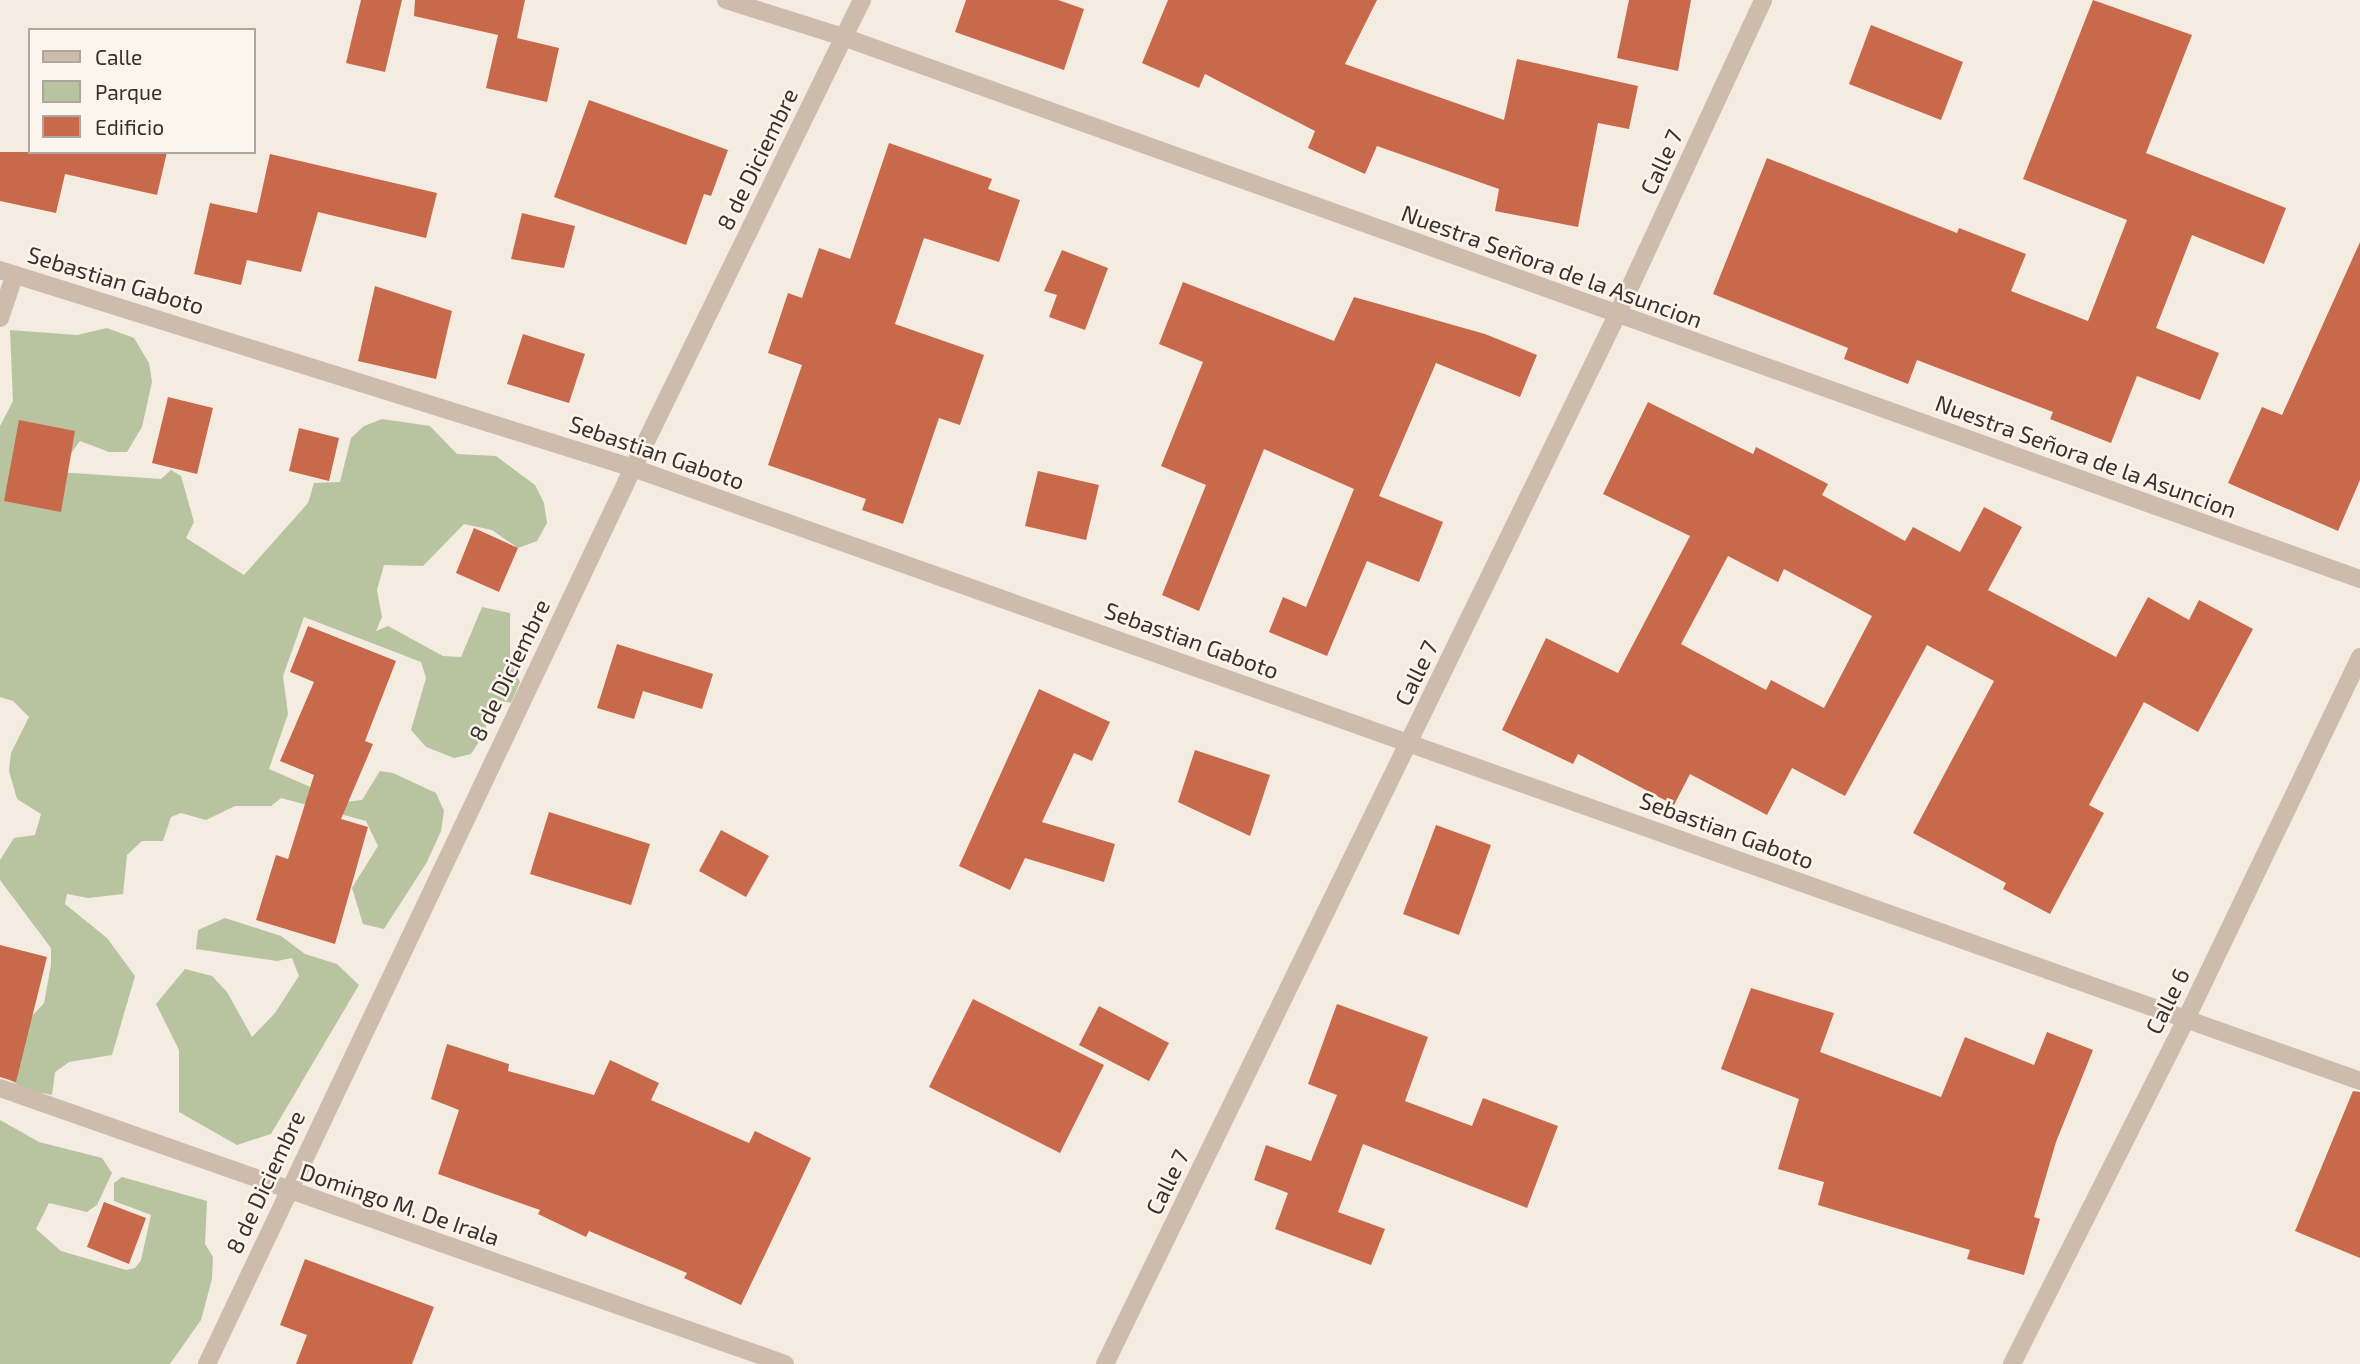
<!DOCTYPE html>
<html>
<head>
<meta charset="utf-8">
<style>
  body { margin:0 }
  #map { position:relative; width:2360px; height:1364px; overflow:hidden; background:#f4ebe1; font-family:"Exo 2",sans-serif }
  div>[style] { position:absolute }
  .green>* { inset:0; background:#b8c4a0 }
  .building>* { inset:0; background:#c8694b }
  .street>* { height:18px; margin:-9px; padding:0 9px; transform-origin:9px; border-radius:9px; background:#cdbbac }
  span { translate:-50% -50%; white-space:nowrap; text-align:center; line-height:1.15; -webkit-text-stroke:5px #fbf5ee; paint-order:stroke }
  .street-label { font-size:23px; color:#3b302b }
  .legend { position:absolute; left:28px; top:28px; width:228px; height:126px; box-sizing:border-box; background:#fbf5ee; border:2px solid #aea6a0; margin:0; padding:9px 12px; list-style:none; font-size:21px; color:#3b302b }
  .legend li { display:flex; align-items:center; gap:14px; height:35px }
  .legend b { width:35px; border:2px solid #aea6a0 }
</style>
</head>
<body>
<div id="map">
  <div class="green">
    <i style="clip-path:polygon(107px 328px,134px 338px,149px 363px,152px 382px,142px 427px,127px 452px,109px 452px,80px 441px,58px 472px,161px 479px,171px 470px,181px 476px,194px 522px,186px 538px,244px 575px,308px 503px,314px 483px,340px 482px,351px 438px,364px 426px,382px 419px,430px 426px,457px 454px,496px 456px,535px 485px,544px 503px,547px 523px,537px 541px,518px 548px,492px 530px,464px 524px,423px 566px,384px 565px,377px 590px,382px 617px,376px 631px,388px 626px,443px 656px,461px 657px,482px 607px,510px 613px,510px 661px,520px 682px,511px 703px,493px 699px,484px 734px,471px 754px,454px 758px,426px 747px,411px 730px,426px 678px,421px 662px,304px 617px,283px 676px,288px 714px,269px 769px,345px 802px,362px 800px,380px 771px,393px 773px,436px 793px,444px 811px,441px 831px,427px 862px,384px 929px,363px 924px,352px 888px,378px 846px,366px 821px,281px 798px,271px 806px,235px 806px,206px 820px,181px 813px,171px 817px,163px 841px,142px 841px,127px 855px,123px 894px,88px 898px,67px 894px,65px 904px,107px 938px,135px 976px,112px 1055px,69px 1062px,55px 1072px,52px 1095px,26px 1090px,3px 1076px,23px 1026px,44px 1003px,51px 965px,51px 948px,0 880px,0 860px,14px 838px,35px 835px,41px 814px,17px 799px,9px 771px,11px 753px,29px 717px,13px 701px,0 697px,0 426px,13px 401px,10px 330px,77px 335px)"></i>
    <i style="clip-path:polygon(225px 918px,281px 936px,305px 954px,337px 964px,359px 985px,271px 1134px,237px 1145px,179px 1112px,179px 1050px,156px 1004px,185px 969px,212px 976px,227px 992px,252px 1037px,275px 1013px,299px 976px,292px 958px,277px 961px,196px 949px,198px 930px)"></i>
    <i style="clip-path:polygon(0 1120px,39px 1142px,102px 1158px,112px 1173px,97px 1205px,87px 1212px,49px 1203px,36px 1229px,61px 1251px,126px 1270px,135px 1268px,141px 1260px,151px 1215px,114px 1201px,114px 1183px,122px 1177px,207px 1201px,205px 1244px,213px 1257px,212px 1279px,201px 1320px,170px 1364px,0 1364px)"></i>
  </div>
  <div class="building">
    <i style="clip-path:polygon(361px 0,402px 0,385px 72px,346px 63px)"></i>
    <i style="clip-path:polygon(415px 0,525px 0,517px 38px,559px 48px,547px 102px,486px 88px,498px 35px,414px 16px)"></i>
    <i style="clip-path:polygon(966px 0,1058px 0,1084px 9px,1064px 70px,955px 32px)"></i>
    <i style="clip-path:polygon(1168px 0,1377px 0,1345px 64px,1504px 120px,1517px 59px,1638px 86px,1629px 129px,1598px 123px,1578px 227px,1495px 211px,1499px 189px,1377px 146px,1365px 174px,1308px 148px,1315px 131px,1205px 74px,1199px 88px,1142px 63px)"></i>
    <i style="clip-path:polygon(1629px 0,1691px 0,1678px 71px,1617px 58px)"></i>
    <i style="clip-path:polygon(2093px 0,2192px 35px,2146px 153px,2286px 208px,2264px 264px,2192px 235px,2156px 328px,2219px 353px,2200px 400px,2137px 376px,2111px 443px,2050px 419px,2053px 412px,1917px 360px,1908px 384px,1844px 359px,1848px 348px,1713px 294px,1767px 158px,1957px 233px,1959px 228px,2026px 254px,2011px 291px,2088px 321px,2127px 220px,2023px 179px)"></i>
    <i style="clip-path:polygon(1871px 25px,1963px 62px,1941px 120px,1849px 84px)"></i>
    <i style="clip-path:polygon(589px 100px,728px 150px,711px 196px,704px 194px,686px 245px,554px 197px)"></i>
    <i style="clip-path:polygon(889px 143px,992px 179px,988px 189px,1020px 200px,999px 262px,924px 238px,895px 324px,984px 355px,960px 425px,939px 418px,903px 524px,862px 510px,866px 499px,768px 465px,802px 365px,768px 353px,788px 293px,802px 298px,819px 248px,850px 259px)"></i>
    <i style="clip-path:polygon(0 152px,167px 152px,157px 195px,65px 174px,56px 213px,0 201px)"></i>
    <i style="clip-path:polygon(270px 154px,437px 193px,426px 238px,318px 212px,301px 272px,247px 260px,241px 285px,194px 274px,210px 203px,257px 213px)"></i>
    <i style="clip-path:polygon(522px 213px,575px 226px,564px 268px,511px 259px)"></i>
    <i style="clip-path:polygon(2360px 242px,2360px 480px,2338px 531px,2228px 483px,2262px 407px,2282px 415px)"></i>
    <i style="clip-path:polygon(1062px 250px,1108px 268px,1085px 330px,1049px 317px,1057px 295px,1044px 291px)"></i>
    <i style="clip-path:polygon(1183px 282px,1334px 341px,1354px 297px,1485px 334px,1537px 355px,1520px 397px,1436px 363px,1379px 496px,1443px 522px,1419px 582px,1367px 561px,1327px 656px,1269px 632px,1283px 597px,1306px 607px,1354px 489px,1264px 449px,1199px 611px,1162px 595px,1206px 485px,1161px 466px,1203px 362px,1159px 344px)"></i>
    <i style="clip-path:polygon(375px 286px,452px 311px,436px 379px,358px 361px)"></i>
    <i style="clip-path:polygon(523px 334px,585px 354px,569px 403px,507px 384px)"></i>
    <i style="clip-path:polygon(168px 397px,213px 408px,197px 474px,152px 463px)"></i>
    <i style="clip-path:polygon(evenodd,1648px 402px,1753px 454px,1756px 447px,1828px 484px,1822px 495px,1905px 541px,1913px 527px,1960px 552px,1984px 507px,2022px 527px,1988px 590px,2116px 657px,2148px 597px,2189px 620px,2199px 600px,2253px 629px,2198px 732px,2144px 702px,2089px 805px,2104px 813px,2050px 914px,2003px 889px,2006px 883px,1913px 833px,1994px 681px,1927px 645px,1845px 796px,1792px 768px,1767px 815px,1690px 774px,1674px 805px,1578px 754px,1573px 764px,1502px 730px,1546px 638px,1618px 673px,1690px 536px,1603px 494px,1648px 402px,1728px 556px,1778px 582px,1784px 569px,1872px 616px,1824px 708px,1771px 680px,1766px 690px,1681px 644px,1728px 556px)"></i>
    <i style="clip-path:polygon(19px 420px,75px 431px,61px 512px,4px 501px)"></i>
    <i style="clip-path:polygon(299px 428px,339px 438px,329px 481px,289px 471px)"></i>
    <i style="clip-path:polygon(1038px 471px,1099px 485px,1086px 540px,1025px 526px)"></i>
    <i style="clip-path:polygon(474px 528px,518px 548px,499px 592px,456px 573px)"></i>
    <i style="clip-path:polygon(308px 626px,396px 661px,365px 741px,373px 744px,341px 819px,368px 827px,335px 944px,256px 920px,276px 855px,288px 859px,314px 775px,280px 761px,314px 682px,290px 672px)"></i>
    <i style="clip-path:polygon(617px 644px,713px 674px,702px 709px,643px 691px,634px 719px,597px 708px)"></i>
    <i style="clip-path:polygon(1039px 689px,1110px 722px,1092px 761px,1074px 753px,1042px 822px,1115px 844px,1104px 882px,1025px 858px,1010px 890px,959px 866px)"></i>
    <i style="clip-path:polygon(1195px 750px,1270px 775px,1250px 836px,1178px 802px)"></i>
    <i style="clip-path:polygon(549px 812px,650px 844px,631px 905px,530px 874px)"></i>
    <i style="clip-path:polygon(1436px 825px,1491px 845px,1459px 935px,1403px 914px)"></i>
    <i style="clip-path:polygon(721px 830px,769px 856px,746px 897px,699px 871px)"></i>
    <i style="clip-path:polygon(0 945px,47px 957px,16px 1082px,0 1077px)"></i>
    <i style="clip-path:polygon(1751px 988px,1834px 1013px,1820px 1052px,1941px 1097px,1965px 1037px,2034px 1065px,2047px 1032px,2093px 1050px,2056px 1142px,2034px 1217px,2040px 1219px,2024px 1275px,1967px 1259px,1970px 1250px,1818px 1205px,1824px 1182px,1778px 1169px,1799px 1099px,1721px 1069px)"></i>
    <i style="clip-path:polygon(973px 999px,1104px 1065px,1060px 1153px,929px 1087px)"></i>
    <i style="clip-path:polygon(1337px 1004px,1428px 1037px,1405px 1101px,1472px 1126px,1483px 1098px,1558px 1126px,1527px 1208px,1363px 1144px,1338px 1212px,1385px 1229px,1371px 1265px,1275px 1229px,1288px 1193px,1254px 1180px,1266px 1145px,1311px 1161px,1337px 1095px,1308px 1084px)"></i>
    <i style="clip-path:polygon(1099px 1006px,1169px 1043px,1149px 1081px,1079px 1045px)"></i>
    <i style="clip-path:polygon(447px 1044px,509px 1064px,508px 1071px,594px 1095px,610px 1060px,659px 1083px,651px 1100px,749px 1143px,755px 1131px,811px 1158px,741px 1305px,684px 1278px,687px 1273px,589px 1231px,586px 1237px,538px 1214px,540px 1210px,438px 1174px,459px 1110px,431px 1099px)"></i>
    <i style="clip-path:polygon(2353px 1091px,2360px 1092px,2360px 1258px,2295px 1231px)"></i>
    <i style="clip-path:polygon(104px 1202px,146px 1218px,129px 1264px,87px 1247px)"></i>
    <i style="clip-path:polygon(305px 1259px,434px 1307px,412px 1364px,296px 1364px,307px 1335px,280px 1325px)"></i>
  </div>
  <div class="street">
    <i style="left:726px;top:0;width:123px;rotate:17.5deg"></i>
    <i style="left:843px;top:37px;width:1611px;rotate:19.66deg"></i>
    <i style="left:0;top:270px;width:663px;rotate:17.37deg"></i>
    <i style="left:633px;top:468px;width:1833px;rotate:19.54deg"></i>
    <i style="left:0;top:318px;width:46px;rotate:-71.2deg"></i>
    <i style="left:0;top:1088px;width:832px;rotate:19.37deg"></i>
    <i style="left:207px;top:1364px;width:992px;rotate:-64.57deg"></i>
    <i style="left:633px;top:468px;width:521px;rotate:-63.93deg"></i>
    <i style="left:1105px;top:1364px;width:1167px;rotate:-63.98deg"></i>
    <i style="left:1617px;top:315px;width:347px;rotate:-65.1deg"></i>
    <i style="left:2012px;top:1364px;width:386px;rotate:-63.2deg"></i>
    <i style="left:2186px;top:1019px;width:402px;rotate:-64.3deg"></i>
  </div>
  <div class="street-label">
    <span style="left:757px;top:159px;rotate:-64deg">8 de Diciembre</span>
    <span style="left:1661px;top:162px;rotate:-65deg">Calle 7</span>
    <span style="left:1552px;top:266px;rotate:20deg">Nuestra Señora de la Asuncion</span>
    <span style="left:116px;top:280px;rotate:17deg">Sebastian Gaboto</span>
    <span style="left:657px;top:452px;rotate:19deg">Sebastian Gaboto</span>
    <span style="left:2086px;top:456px;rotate:20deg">Nuestra Señora de la Asuncion</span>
    <span style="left:1192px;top:640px;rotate:20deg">Sebastian Gaboto</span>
    <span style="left:509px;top:670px;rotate:-64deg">8 de Diciembre</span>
    <span style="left:1416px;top:673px;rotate:-64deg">Calle 7</span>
    <span style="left:1727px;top:830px;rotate:20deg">Sebastian Gaboto</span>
    <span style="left:2167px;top:1001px;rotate:-64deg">Calle 6</span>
    <span style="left:265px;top:1182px;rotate:-65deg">8 de Diciembre</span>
    <span style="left:1167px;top:1182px;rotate:-64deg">Calle 7</span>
    <span style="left:400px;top:1204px;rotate:19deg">Domingo M. De Irala</span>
  </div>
  <ul class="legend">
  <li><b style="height:9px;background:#cdbbac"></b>Calle</li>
  <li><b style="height:19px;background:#b8c4a0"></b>Parque</li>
  <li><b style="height:19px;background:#c8694b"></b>Edificio</li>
  </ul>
</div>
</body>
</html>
